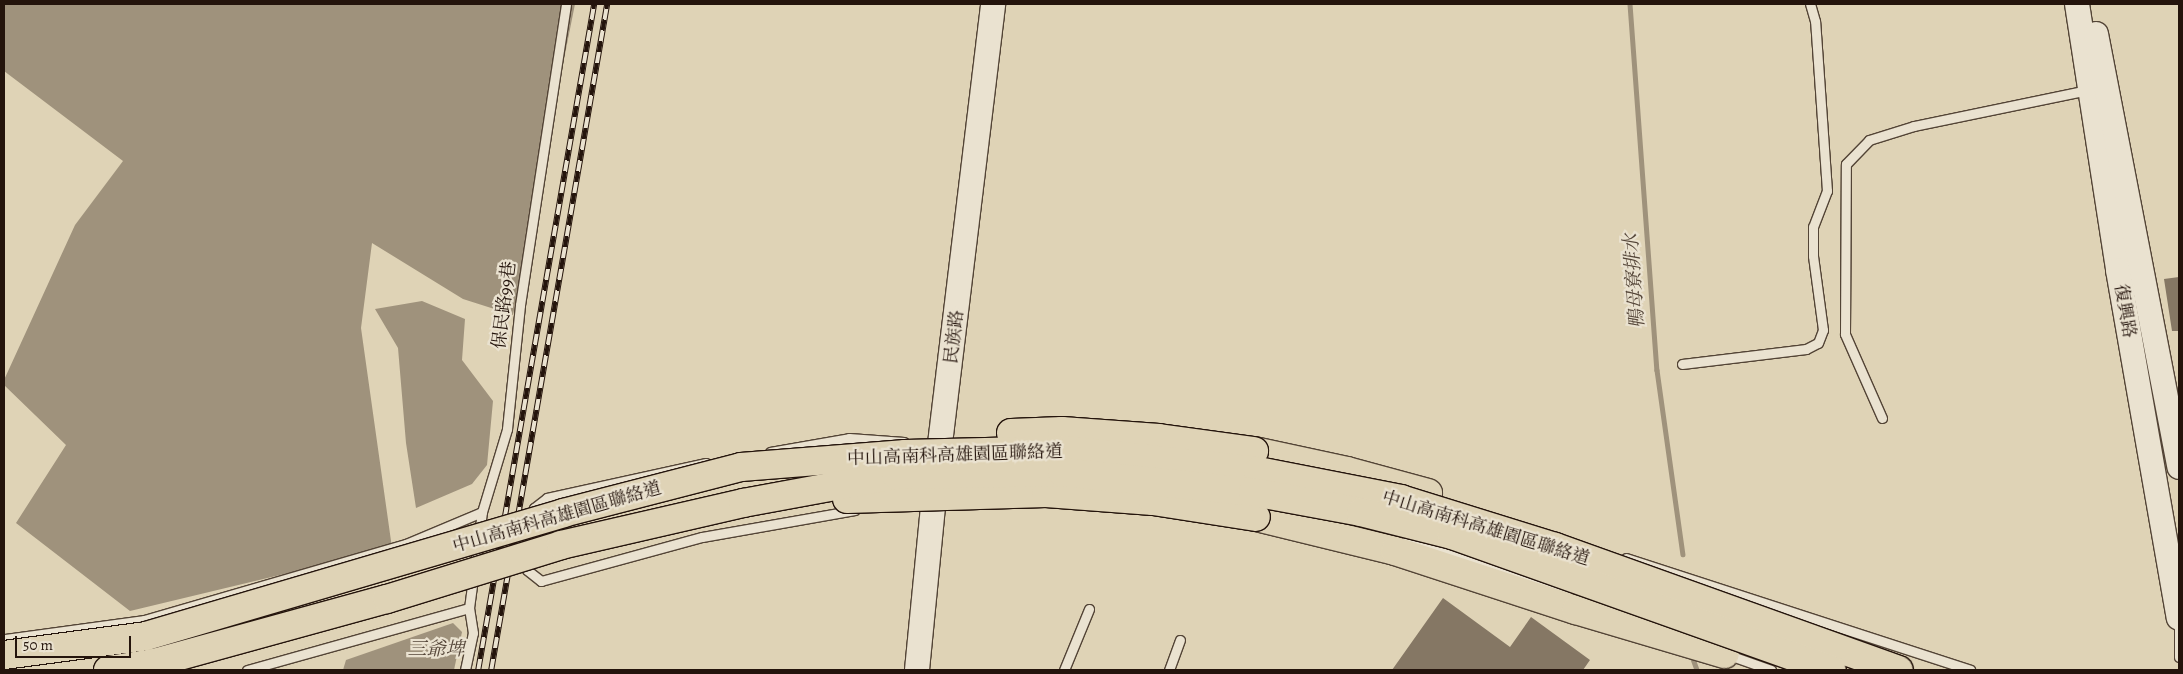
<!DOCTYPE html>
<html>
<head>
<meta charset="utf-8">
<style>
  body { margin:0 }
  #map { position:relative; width:2183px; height:674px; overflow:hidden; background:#dfd3b6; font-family:Alegreya,"Noto Serif TC",serif }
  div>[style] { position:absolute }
  .water>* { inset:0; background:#9f927c }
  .stream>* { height:4.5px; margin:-2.25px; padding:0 2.25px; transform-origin:2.25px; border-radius:2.25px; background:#9f927c }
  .building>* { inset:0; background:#857764 }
  .roads { filter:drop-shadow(1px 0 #534436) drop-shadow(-1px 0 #534436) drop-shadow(0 1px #534436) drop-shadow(0 -1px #534436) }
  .lane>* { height:9px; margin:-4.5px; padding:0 4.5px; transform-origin:4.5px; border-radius:4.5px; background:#eae2d0 }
  .secondary>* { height:24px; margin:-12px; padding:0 12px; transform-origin:12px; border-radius:12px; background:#eae2d0 }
  .highway>* { height:28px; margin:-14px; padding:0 14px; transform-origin:14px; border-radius:14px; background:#dfd3b6 }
  .rail>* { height:5.5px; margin-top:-2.75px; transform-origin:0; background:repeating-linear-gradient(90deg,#eae2d0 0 11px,#24140c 0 22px); box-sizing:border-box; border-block:1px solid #24140c }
  .bridges { filter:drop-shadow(1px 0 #24140c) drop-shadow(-1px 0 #24140c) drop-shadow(0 1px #24140c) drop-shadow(0 -1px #24140c) }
  .highway-bridge>* { height:28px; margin:-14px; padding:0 14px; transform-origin:14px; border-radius:14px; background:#dfd3b6 }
  span { translate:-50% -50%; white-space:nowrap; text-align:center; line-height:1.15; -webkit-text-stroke:4.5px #eae2d0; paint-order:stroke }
  .street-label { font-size:18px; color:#24140c }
  .water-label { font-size:19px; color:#554639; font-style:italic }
  .frame { position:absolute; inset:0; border:5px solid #24140c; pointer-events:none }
  .scale { position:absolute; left:15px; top:636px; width:116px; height:22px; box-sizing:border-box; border:2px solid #24140c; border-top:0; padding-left:6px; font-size:15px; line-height:18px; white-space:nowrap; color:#24140c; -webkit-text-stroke:4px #eae2d0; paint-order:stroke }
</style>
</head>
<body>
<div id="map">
  <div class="water">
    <i style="clip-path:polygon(4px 4px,575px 4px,513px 315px,463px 299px,372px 243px,361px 328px,392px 548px,130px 611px,16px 523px,66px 445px,4px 385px,4px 380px,75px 225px,123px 161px,4px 71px)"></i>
    <i style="clip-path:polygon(422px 301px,465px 319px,462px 360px,493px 401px,487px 465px,472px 484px,416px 508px,406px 443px,398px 348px,375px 309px)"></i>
    <i style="clip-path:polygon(453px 623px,462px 632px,454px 670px,343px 670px,346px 660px)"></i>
  </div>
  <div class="stream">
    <i style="left:1630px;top:4px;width:367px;rotate:85.8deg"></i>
    <i style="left:1657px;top:370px;width:186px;rotate:82deg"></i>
    <i style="left:1692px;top:656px;width:15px;rotate:70deg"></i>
  </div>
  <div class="building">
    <i style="clip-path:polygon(2179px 277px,2179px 331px,2172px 331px,2164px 279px)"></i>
    <i style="clip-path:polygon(1443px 598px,1510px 647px,1531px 617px,1590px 660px,1583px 670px,1392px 670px)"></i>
  </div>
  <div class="roads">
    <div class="lane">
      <i style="left:1682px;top:364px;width:125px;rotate:-6.9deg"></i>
      <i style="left:1806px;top:349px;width:13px;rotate:-27deg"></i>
      <i style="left:1818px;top:343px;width:14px;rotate:-69deg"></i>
      <i style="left:1823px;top:330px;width:75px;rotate:-97.7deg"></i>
      <i style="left:1813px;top:256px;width:29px;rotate:-90deg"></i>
      <i style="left:1813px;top:227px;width:39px;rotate:-69deg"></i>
      <i style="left:1827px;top:191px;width:170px;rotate:-94deg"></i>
      <i style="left:1815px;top:21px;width:18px;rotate:-106deg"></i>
      <i style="left:1882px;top:418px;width:92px;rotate:-113.8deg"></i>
      <i style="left:1845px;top:334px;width:170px;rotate:-89.7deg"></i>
      <i style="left:1846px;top:164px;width:33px;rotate:-46deg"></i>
      <i style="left:1869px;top:140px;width:47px;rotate:-17.3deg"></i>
      <i style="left:1914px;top:126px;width:178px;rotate:-11.7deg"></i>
      <i style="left:770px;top:452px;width:80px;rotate:-10deg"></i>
      <i style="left:849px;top:438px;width:55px;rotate:4.2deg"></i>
      <i style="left:706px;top:463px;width:163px;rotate:167.6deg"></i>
      <i style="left:547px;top:498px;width:16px;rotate:142deg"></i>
      <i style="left:534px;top:508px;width:62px;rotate:96.4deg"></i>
      <i style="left:527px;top:570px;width:18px;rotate:38deg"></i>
      <i style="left:541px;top:581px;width:167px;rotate:-15.3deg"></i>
      <i style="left:702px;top:537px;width:155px;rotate:-10deg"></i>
      <i style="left:1407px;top:538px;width:169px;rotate:18.2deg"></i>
      <i style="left:1626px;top:558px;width:362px;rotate:18deg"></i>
      <i style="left:2179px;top:619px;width:38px;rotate:90deg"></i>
      <i style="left:4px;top:639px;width:141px;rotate:-7.7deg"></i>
      <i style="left:144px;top:620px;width:273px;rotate:-16.2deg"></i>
      <i style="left:406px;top:544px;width:82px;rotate:-22.8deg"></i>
      <i style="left:1726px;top:654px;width:48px;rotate:19.6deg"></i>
      <i style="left:247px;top:670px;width:230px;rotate:-15.6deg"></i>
      <i style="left:465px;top:670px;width:38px;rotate:-78deg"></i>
      <i style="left:473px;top:633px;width:25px;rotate:-99deg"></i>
      <i style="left:469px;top:608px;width:97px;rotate:-82.3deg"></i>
      <i style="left:482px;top:512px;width:87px;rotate:-73.2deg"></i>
      <i style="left:507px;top:429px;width:125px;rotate:-84deg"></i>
      <i style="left:520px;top:305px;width:304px;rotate:-81.3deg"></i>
      <i style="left:1064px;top:670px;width:66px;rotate:-67.7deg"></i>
      <i style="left:1169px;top:670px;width:32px;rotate:-70deg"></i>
    </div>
    <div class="secondary">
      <i style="left:2077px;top:4px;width:269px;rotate:81.2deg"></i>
      <i style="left:2118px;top:270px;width:353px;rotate:80.1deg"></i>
      <i style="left:2096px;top:34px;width:441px;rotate:79.1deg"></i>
      <i style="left:917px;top:670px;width:186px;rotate:-84.4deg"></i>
      <i style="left:935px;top:485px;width:484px;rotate:-83.1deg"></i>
    </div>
    <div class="highway">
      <i style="left:1254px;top:451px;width:95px;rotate:12.1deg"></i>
      <i style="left:1347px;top:471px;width:84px;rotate:15.2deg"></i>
      <i style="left:1256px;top:517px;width:143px;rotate:13.7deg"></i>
      <i style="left:1395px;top:551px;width:190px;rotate:18.1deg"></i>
      <i style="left:1576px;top:610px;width:155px;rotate:16.5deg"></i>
    </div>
  </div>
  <div class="rail">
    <i style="left:478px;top:670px;width:676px;rotate:-80.12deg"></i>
    <i style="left:491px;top:670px;width:676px;rotate:-80.12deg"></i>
  </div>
  <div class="bridges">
    <div class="highway-bridge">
      <i style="left:1011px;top:433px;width:51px;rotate:-2.2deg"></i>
      <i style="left:1062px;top:431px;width:97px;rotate:4.1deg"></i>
      <i style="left:1159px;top:438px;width:96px;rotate:7.8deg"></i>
      <i style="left:847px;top:499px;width:199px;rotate:-1.7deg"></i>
      <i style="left:1046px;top:493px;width:107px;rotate:4.3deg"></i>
      <i style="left:1153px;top:501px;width:104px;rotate:8.8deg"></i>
      <i style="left:4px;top:655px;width:143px;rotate:-7.6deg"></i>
      <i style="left:146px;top:636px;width:435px;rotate:-16.4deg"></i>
      <i style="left:563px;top:513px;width:184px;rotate:-14.5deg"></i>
      <i style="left:741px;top:467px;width:165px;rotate:-4.5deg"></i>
      <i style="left:905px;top:454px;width:161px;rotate:-1.4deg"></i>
      <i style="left:1066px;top:450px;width:193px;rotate:6.2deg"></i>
      <i style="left:1258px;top:471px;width:146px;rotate:11.1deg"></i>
      <i style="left:1401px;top:499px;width:161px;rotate:17.3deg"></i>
      <i style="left:1555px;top:547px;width:365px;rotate:19.7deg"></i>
      <i style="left:108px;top:670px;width:47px;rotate:-8.7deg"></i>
      <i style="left:154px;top:663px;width:242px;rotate:-15.4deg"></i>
      <i style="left:387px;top:599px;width:182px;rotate:-17.2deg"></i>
      <i style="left:561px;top:545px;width:187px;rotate:-13deg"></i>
      <i style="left:743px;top:503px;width:156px;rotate:-10.4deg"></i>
      <i style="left:896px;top:475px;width:166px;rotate:-1deg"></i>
      <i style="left:1062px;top:472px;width:192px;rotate:6deg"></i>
      <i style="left:1253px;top:492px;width:110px;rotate:10.5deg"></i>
      <i style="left:1361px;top:512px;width:94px;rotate:14.2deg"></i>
      <i style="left:1452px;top:535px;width:403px;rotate:19.6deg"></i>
    </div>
  </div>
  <div class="street-label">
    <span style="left:504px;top:305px;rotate:-83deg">保民路99巷</span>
    <span style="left:2125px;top:311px;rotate:80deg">復興路</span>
    <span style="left:954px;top:337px;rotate:-83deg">民族路</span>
    <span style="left:955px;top:455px;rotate:-2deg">中山高南科高雄園區聯絡道</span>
    <span style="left:557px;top:517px;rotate:-16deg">中山高南科高雄園區聯絡道</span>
    <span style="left:1486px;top:528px;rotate:17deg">中山高南科高雄園區聯絡道</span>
  </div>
  <div class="water-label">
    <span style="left:1635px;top:281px;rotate:-94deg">鴨母寮排水</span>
    <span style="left:436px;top:650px">三爺埤</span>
  </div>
  <div class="frame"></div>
  <div class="scale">50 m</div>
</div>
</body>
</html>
